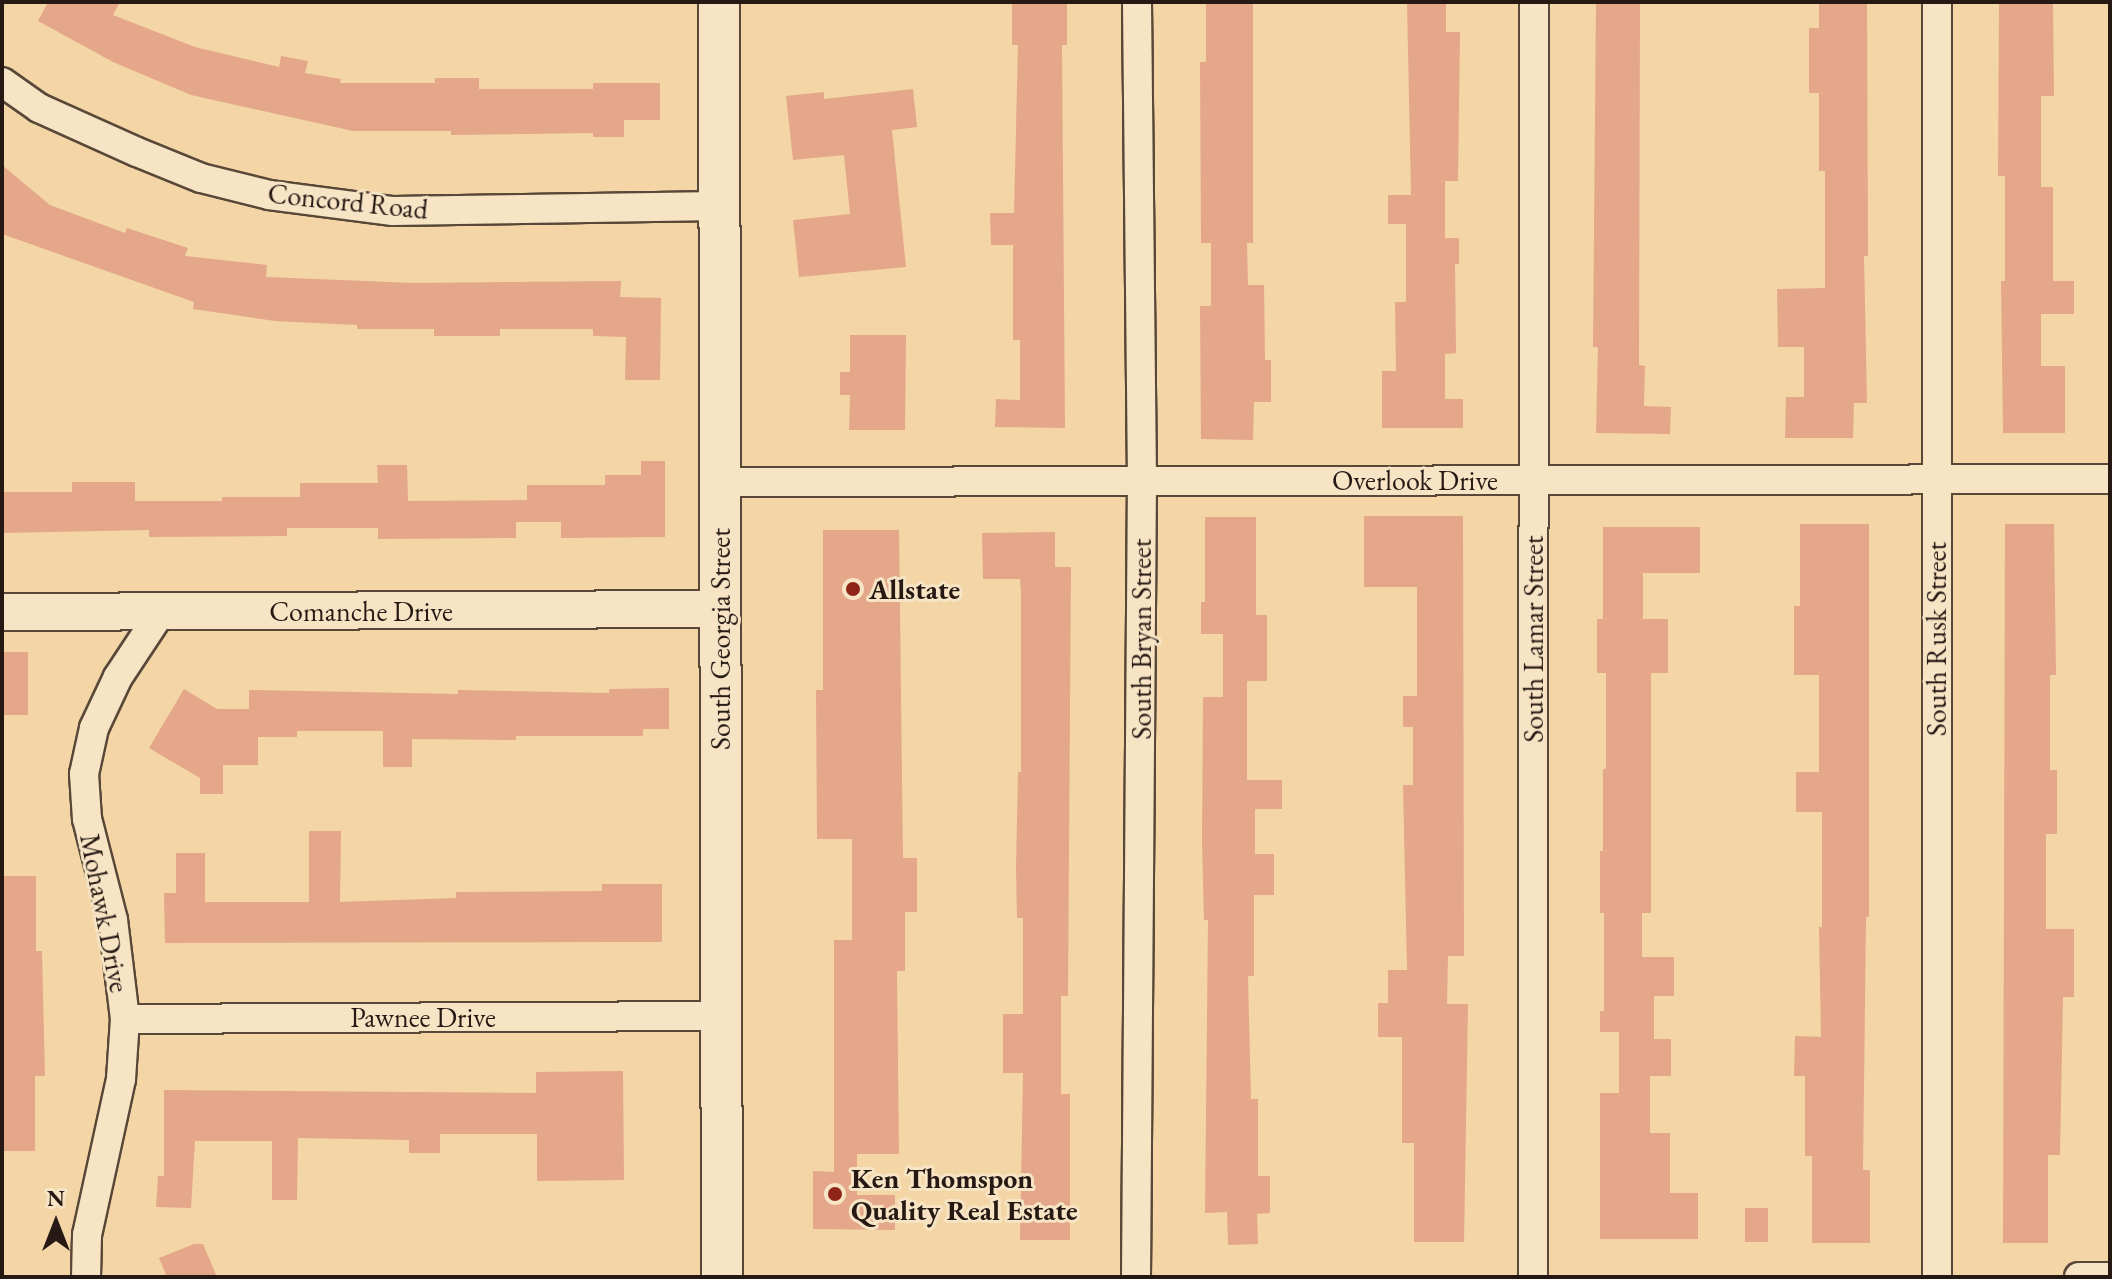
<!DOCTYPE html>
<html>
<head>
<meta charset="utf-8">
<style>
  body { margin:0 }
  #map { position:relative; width:2112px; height:1279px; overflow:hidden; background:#f3d5a6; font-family:"EB Garamond",serif }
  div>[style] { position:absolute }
  .building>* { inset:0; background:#e4a789 }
  .roads { filter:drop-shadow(2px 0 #594838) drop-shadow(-2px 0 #594838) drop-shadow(0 2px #594838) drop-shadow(0 -2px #594838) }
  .minor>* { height:28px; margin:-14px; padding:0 14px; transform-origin:14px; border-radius:14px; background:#f7e4c5 }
  .tertiary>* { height:36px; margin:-18px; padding:0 18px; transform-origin:18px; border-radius:18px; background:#f7e4c5 }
  .secondary>* { height:40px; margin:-20px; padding:0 20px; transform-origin:20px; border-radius:20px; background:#f7e4c5 }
  .dots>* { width:22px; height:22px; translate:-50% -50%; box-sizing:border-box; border:4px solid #f7e4c5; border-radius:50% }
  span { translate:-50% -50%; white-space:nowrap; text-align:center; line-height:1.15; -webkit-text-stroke:6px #f7e4c5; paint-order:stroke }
  .street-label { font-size:28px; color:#261914 }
  .poi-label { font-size:28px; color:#261914; font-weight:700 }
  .left { translate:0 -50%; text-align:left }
  .frame { position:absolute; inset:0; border:4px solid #261914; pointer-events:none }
  .north { position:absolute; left:16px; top:1183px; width:80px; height:80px; -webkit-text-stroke:6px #f7e4c5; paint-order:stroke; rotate:0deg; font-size:22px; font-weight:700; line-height:32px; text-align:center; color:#261914 }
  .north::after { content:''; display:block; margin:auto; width:28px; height:36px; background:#261914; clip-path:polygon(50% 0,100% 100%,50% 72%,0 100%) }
</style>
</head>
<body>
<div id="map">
  <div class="building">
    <i style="clip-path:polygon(48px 2px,120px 2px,113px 15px,195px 47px,279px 67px,281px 56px,308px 61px,305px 73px,341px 79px,340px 83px,435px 83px,435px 78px,479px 78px,479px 89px,593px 89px,593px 83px,660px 83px,660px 120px,624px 120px,624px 137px,593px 137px,593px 133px,451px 135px,451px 131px,353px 131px,191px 95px,113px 62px,38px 21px)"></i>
    <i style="clip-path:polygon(1012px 2px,1067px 2px,1067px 45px,1062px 45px,1065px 428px,995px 427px,996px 399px,1020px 400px,1020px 340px,1013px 340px,1013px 245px,991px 245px,990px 213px,1014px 213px,1018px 45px,1012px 45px)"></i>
    <i style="clip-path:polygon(1206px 2px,1253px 2px,1253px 243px,1247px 243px,1248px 285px,1264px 285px,1265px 360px,1271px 360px,1271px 402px,1254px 402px,1253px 440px,1201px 439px,1200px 306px,1211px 306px,1211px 243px,1201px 243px,1200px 62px,1206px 62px)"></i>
    <i style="clip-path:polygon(1407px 2px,1446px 2px,1446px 32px,1460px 32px,1458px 181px,1445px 181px,1445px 238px,1459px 238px,1459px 264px,1455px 264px,1456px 353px,1445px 354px,1445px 399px,1463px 399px,1463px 428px,1382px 428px,1382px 371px,1396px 371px,1395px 302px,1406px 302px,1406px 224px,1388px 224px,1388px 195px,1411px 195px)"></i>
    <i style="clip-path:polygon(1596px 2px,1640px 2px,1639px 365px,1645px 366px,1644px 406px,1671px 407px,1670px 434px,1596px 433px,1598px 347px,1593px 347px)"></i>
    <i style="clip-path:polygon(1819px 2px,1867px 2px,1868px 256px,1864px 256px,1867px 403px,1854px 403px,1853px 438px,1785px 438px,1786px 397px,1804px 397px,1804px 347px,1778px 347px,1777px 289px,1825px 288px,1825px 171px,1819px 171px,1819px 93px,1809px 93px,1809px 28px,1819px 28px)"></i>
    <i style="clip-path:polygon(1999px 2px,2053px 2px,2054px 96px,2041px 96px,2041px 187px,2053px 187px,2053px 281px,2074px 281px,2074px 314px,2041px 314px,2041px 366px,2065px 366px,2065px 433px,2003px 433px,2001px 281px,2005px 281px,2005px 176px,1998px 176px)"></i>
    <i style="clip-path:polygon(913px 89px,917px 127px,892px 130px,906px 267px,799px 277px,793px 220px,850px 214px,844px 155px,793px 160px,786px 96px,824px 92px,824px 99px)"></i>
    <i style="clip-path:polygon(2px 165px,50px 205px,125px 233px,127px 228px,188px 248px,185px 256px,267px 265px,266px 277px,414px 283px,621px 281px,620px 297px,661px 298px,660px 380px,625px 380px,626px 337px,593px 336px,593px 329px,500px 329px,500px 336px,434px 336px,434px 329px,357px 329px,357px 325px,275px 321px,193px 309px,194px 302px,2px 234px)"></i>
    <i style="clip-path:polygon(850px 335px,906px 335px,905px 430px,849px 430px,850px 395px,840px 395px,840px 372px,850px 372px)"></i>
    <i style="clip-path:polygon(641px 461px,665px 461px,665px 537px,561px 538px,561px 522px,516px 522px,516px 538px,378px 539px,378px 528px,287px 528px,287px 536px,149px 537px,149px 530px,2px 533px,2px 492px,72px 492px,72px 482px,135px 482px,135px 501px,222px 501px,222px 497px,300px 497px,300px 483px,378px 483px,377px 465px,407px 465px,408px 501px,527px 500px,527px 485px,605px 485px,605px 475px,641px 475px)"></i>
    <i style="clip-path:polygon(1364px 516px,1463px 516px,1464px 956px,1448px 956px,1447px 1004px,1468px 1004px,1464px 1242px,1414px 1242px,1414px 1143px,1402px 1143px,1402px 1037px,1378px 1037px,1378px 1003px,1388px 1003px,1388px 970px,1407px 970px,1403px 785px,1413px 785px,1413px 727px,1403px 727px,1403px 696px,1417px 696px,1417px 587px,1364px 587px)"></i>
    <i style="clip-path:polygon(1205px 517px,1256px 517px,1256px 615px,1267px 615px,1267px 681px,1247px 681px,1247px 780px,1282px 780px,1282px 809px,1255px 809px,1255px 854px,1274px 854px,1274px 895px,1254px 895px,1254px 976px,1248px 976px,1251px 1099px,1258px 1099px,1258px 1176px,1270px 1176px,1270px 1213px,1257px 1214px,1258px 1244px,1228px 1245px,1227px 1212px,1205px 1213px,1208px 920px,1204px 920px,1202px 841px,1203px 697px,1223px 697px,1223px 634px,1201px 634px,1201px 602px,1205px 602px)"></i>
    <i style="clip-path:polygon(1800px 524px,1869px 524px,1869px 917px,1866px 917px,1863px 1170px,1870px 1170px,1870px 1243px,1812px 1243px,1812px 1156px,1805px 1156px,1805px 1076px,1794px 1076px,1795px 1036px,1821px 1037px,1819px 927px,1822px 927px,1822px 812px,1796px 812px,1796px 772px,1819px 772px,1819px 675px,1794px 675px,1794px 606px,1800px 606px)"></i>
    <i style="clip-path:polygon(2005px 524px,2054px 524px,2056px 675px,2050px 675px,2050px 770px,2057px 770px,2057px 834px,2046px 834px,2046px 929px,2074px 929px,2074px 997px,2063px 997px,2060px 1155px,2048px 1155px,2048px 1243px,2003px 1243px)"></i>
    <i style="clip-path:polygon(1603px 527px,1700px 527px,1700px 573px,1643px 573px,1643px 619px,1668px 619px,1668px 673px,1651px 673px,1651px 913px,1642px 913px,1642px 957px,1674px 957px,1674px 996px,1654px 996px,1654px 1039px,1671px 1039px,1671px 1076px,1650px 1076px,1650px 1133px,1670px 1133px,1670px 1193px,1698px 1193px,1698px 1239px,1600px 1239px,1600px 1093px,1619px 1093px,1619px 1032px,1600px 1032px,1600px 1011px,1604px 1011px,1604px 913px,1600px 913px,1600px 851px,1603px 851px,1603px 769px,1606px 769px,1606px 673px,1597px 673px,1597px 619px,1603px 619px)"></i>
    <i style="clip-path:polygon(823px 530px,899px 530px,903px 858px,917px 858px,917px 912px,905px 912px,905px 971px,897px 971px,899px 1154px,857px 1154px,857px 1195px,895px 1195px,895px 1230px,813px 1229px,813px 1171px,834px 1172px,834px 940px,852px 940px,852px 839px,817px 839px,816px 690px,823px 690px)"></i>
    <i style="clip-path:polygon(1055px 532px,1055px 567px,1071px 567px,1068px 996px,1061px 996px,1061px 1094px,1070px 1094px,1070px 1240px,1020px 1240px,1023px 1073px,1003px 1073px,1003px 1014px,1023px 1014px,1023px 918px,1017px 918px,1016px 868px,1018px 772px,1021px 772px,1021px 592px,1020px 579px,983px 579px,982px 533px)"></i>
    <i style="clip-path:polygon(2px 652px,28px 652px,28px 715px,2px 715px)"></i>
    <i style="clip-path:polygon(669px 688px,669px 729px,643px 729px,643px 736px,516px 736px,516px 740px,412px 739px,412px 767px,383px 767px,383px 731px,297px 731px,297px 737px,258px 737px,258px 765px,223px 765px,223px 794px,200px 794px,200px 778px,149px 748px,184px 689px,217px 709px,249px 709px,249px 690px,458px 694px,458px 690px,609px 693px,609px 689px)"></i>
    <i style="clip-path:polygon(309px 831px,341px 831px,340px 902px,456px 898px,456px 892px,602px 891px,602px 884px,662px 884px,662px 942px,165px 943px,164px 893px,176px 893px,176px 853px,205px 853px,205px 902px,309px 902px)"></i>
    <i style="clip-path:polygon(2px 876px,36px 876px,36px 951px,42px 951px,45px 1076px,35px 1076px,35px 1151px,2px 1151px)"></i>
    <i style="clip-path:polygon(623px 1071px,624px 1180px,537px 1181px,537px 1134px,440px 1134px,440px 1153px,409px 1153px,409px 1140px,298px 1138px,297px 1200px,272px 1200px,272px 1141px,195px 1141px,191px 1208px,156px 1207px,158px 1176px,164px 1176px,164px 1090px,536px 1093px,536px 1072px)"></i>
    <i style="clip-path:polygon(1745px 1208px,1768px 1208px,1768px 1242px,1745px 1242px)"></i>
    <i style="clip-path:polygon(194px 1244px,203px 1244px,217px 1277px,167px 1277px,159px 1258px)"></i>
  </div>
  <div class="roads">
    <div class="minor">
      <i style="left:2px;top:82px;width:45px;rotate:35.1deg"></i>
      <i style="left:39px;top:108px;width:107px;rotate:24.2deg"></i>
      <i style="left:137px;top:152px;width:69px;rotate:22.1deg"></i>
      <i style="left:201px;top:178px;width:70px;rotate:14deg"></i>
      <i style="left:269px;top:195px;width:125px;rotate:7.4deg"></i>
      <i style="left:393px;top:211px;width:326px;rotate:-0.9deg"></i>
      <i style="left:720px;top:482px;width:1390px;rotate:-0.12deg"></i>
      <i style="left:125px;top:1019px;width:596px;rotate:-0.29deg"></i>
      <i style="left:86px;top:1277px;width:42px;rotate:-88.6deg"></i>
      <i style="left:87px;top:1235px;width:160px;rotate:-77.7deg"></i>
      <i style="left:121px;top:1079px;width:60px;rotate:-86.2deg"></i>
      <i style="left:125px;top:1019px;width:100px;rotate:-96.9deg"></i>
      <i style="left:113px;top:920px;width:104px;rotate:-104.4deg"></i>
      <i style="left:87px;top:819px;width:45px;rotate:-93.8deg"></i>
      <i style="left:84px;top:774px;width:47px;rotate:-77.7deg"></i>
      <i style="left:94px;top:728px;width:56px;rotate:-64.8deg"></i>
      <i style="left:118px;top:677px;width:78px;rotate:-56.5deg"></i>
      <i style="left:1136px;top:1277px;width:796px;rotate:-89.57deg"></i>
      <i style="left:1142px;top:481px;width:479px;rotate:-90.6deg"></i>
      <i style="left:1533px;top:1277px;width:1275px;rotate:-89.96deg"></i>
      <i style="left:1937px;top:1277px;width:1275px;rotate:-90deg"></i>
      <i style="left:2079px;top:1277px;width:31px"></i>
    </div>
    <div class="tertiary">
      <i style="left:2px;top:612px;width:718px;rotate:-0.24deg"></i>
    </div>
    <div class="secondary">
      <i style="left:719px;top:2px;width:1275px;rotate:89.87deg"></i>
    </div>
  </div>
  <div class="dots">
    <i style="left:853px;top:589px;background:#8f2418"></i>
    <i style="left:835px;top:1194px;background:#8f2418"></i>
  </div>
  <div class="street-label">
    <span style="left:348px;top:201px;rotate:6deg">Concord Road</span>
    <span style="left:1415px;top:480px">Overlook Drive</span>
    <span style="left:361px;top:611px">Comanche Drive</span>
    <span style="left:720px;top:639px;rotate:-90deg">South Georgia Street</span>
    <span style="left:1141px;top:639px;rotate:-90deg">South Bryan Street</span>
    <span style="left:1533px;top:639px;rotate:-90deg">South Lamar Street</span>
    <span style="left:1936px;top:639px;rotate:-90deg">South Rusk Street</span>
    <span style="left:105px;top:913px;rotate:79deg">Mohawk Drive</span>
    <span style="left:423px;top:1017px">Pawnee Drive</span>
  </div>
  <div class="poi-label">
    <span class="left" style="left:869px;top:589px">Allstate</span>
    <span class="left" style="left:851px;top:1194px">Ken Thomspon<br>Quality Real Estate</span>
  </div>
  <div class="frame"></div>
  <div class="north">N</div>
</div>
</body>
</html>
